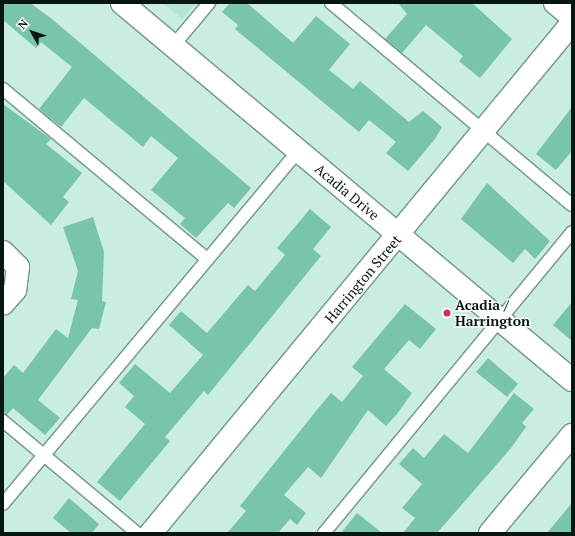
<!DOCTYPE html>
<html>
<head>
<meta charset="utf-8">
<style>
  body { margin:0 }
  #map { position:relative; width:575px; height:536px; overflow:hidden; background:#c9eddf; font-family:"PT Serif",serif }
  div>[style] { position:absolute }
  .built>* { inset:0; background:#b7e4d2 }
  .building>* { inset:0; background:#78c5aa }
  .roads { filter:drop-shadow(1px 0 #749689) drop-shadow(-1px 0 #749689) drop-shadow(0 1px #749689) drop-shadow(0 -1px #749689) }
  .service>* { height:12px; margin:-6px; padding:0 6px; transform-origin:6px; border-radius:6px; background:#fff }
  .minor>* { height:22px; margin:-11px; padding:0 11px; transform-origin:11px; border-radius:11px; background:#fff }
  .tertiary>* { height:22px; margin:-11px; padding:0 11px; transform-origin:11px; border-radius:11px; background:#fff }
  .dots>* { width:11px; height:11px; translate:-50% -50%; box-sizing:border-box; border:2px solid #fff; border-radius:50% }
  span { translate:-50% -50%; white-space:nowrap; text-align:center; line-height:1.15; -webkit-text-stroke:3px #fff; paint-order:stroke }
  .street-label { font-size:14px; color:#091712 }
  .poi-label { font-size:14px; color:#091712; font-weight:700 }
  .left { translate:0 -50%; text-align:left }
  .frame { position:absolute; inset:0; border:4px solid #091712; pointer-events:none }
  .north { position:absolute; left:12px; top:12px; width:40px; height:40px; -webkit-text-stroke:3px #fff; paint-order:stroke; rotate:310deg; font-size:11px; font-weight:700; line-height:16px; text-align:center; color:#091712 }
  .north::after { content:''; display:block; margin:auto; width:14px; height:18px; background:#091712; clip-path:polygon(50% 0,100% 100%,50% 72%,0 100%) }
</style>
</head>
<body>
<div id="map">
  <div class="built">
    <i style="clip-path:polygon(163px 3px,196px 3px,182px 19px)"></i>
  </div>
  <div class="building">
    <i style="clip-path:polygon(3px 3px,30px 3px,52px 19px,251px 188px,234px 208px,228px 203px,196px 238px,180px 224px,185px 218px,151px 190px,178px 158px,151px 136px,143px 147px,84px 98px,61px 127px,39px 109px,72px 67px,41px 42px,36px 48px,3px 20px)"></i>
    <i style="clip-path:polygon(230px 3px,247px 3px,293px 43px,316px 16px,350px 44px,329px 70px,353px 89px,360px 81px,409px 122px,423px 111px,442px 127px,435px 139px,408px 171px,386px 153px,396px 142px,369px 120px,359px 132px,235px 29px,238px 25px,222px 12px)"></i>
    <i style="clip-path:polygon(398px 3px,472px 3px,512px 39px,480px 78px,459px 61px,463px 56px,426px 25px,402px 53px,385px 39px,407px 14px)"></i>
    <i style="clip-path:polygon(3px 104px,51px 139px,46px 144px,82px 173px,63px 197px,69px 202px,51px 225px,3px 181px)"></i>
    <i style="clip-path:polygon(572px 107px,572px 151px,556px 170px,536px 154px)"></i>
    <i style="clip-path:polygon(487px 183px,550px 241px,535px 259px,525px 249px,513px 263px,461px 219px)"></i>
    <i style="clip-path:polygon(310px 209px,331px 227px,313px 249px,321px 256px,208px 395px,204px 391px,165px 437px,170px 441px,120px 501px,97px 482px,145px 424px,125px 407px,134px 396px,119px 383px,135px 364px,170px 393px,203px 355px,169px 325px,181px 311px,207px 333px,248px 285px,255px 291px,285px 255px,277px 248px)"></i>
    <i style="clip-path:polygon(93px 217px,104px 252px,102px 301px,106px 302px,99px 329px,92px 328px,38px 400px,60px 418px,45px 435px,13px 408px,7px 415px,3px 414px,3px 378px,14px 365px,23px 373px,56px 329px,68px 338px,78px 300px,71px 299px,78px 271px,63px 227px)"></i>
    <i style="clip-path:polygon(572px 302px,572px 341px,553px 325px)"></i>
    <i style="clip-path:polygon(405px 304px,436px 329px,420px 349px,409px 340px,384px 369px,412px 393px,397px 414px,386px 426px,368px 410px,321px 478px,308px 467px,284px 495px,306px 513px,297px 525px,290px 519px,278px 533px,227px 533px,246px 511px,240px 506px,316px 411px,331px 393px,342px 402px,363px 376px,352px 367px)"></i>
    <i style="clip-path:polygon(488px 358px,518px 384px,507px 397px,476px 372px)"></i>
    <i style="clip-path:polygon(514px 393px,534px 409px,522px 423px,526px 427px,511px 448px,437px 533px,403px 533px,415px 518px,402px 508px,422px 484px,399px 464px,413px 448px,424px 458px,444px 434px,468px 453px)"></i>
    <i style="clip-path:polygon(69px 498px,99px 524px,92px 533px,71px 533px,53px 518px)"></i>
    <i style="clip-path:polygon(572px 503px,572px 533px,547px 533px)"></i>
    <i style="clip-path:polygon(357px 513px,382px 533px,341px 533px)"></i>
  </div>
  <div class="roads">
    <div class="service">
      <i style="left:331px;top:3px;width:314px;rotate:40deg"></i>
      <i style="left:173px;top:46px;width:56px;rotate:-50.1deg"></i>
      <i style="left:3px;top:89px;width:266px;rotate:39.8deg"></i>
      <i style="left:3px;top:421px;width:175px;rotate:39.9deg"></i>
      <i style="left:3px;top:504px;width:460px;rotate:-50.1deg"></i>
      <i style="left:324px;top:533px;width:390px;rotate:-50.5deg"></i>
    </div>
    <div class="minor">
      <i style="left:555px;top:3px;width:22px;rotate:39deg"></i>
      <i style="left:3px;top:252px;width:21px;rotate:45deg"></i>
      <i style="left:18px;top:267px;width:23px;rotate:97deg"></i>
      <i style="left:15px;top:290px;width:18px;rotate:131deg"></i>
      <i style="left:151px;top:533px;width:661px;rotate:-50.46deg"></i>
      <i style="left:490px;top:533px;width:128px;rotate:-50.1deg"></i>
    </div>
    <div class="tertiary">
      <i style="left:122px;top:3px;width:587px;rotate:39.96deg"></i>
    </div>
  </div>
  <div class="dots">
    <i style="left:447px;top:313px;background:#c33359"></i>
  </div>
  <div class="street-label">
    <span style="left:347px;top:192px;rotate:40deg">Acadia Drive</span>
    <span style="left:363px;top:279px;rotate:-50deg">Harrington Street</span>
  </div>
  <div class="poi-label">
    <span class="left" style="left:455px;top:313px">Acadia /<br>Harrington</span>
  </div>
  <div class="frame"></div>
  <div class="north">N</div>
</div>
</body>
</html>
